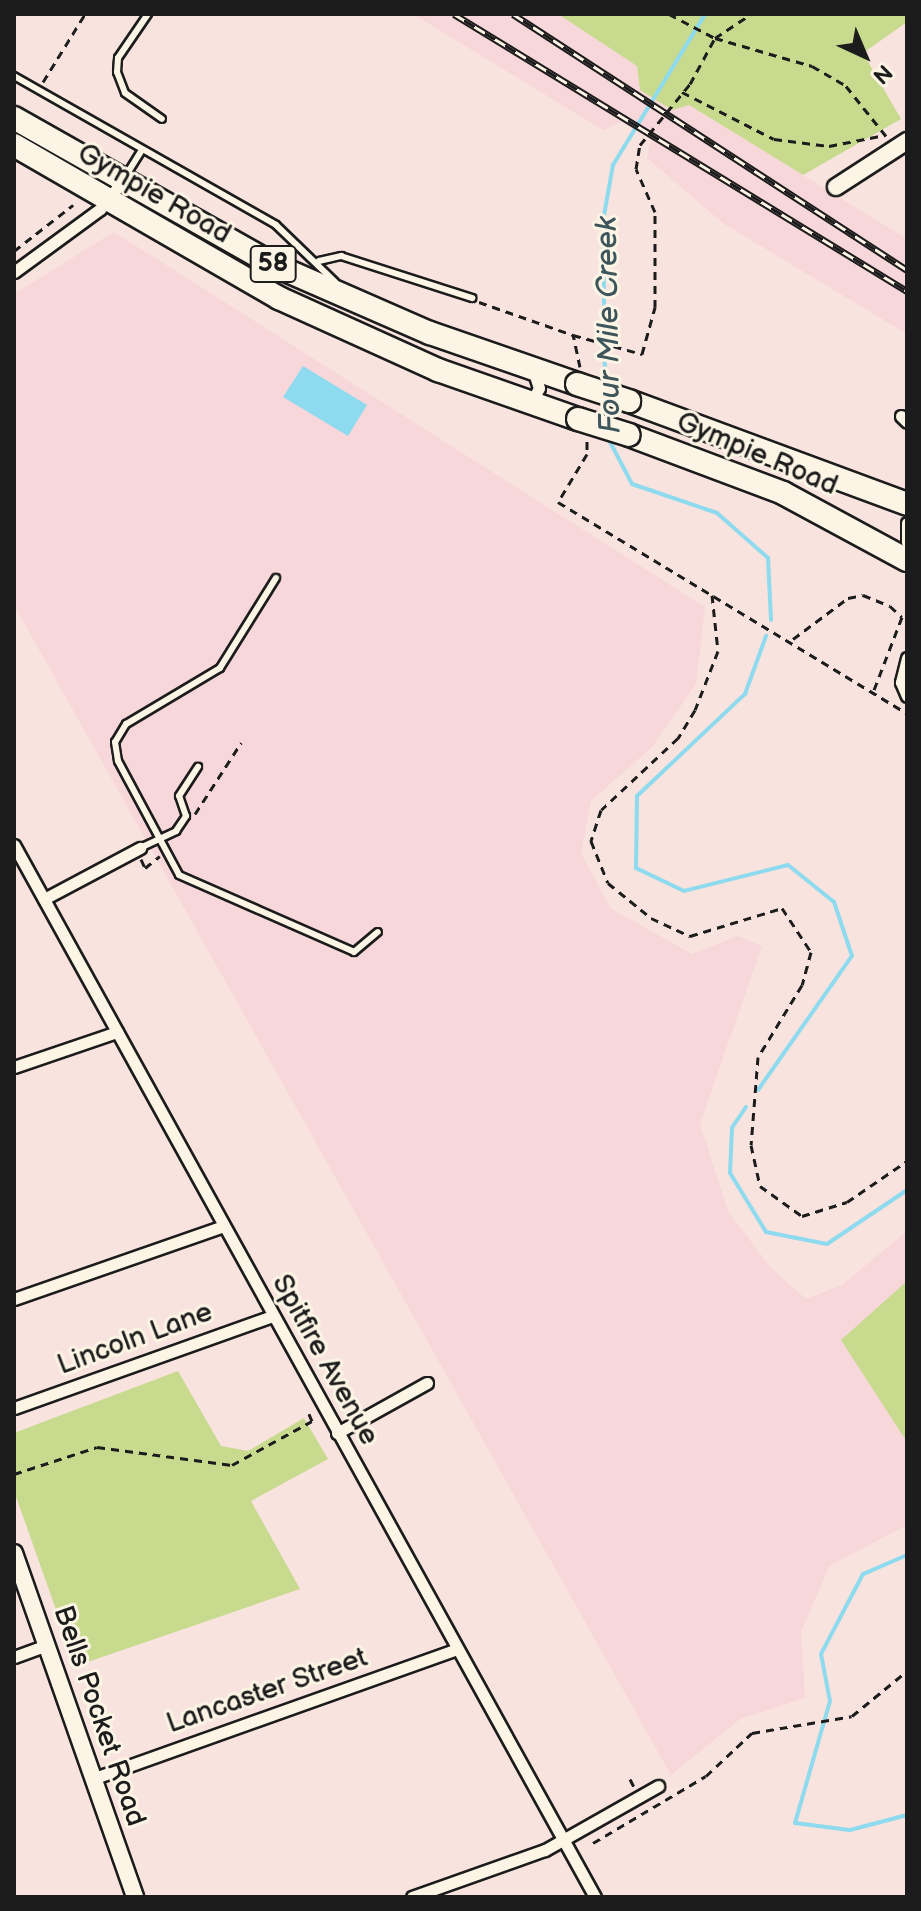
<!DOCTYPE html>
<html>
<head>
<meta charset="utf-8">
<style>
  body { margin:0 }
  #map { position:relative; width:921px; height:1911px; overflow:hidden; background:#f9e3de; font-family:"Balsamiq Sans",sans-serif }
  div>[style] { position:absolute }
  .built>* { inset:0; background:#f7d7da }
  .green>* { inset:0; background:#c7da8e }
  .water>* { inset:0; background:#8edaee }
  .stream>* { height:4px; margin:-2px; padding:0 2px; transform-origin:2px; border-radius:2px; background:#8edaee }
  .path>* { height:3px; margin-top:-1.5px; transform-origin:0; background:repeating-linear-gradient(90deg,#1c1c1c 0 8px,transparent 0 14px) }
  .roads { filter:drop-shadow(2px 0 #1c1c1c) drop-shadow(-2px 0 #1c1c1c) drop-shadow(0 2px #1c1c1c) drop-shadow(0 -2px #1c1c1c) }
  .lane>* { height:6px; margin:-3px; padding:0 3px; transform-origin:3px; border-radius:3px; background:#fcf5e5 }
  .street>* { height:11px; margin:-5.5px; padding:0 5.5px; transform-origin:5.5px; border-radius:5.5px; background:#fcf5e5 }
  .secondary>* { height:16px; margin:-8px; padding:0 8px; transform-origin:8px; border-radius:8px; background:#fcf5e5 }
  .highway>* { height:22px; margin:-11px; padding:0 11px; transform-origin:11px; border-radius:11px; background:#fcf5e5 }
  .rail>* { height:7px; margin-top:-3.5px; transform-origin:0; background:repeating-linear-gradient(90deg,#fcf5e5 0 12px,#1c1c1c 0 24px); box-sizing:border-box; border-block:2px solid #1c1c1c }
  .bridges { filter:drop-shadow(2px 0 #1c1c1c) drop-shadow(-2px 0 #1c1c1c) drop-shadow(0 2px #1c1c1c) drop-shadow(0 -2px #1c1c1c) }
  .highway-bridge>* { height:22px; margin:-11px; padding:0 11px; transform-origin:11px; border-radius:11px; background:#fcf5e5 }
  span { translate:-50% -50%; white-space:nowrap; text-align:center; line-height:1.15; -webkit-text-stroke:6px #fcf5e5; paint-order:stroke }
  .shield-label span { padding:2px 6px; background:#fcf5e5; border:2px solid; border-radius:6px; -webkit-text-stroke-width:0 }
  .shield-label { font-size:26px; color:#1c1c1c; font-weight:700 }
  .street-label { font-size:28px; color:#1c1c1c }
  .water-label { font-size:30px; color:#3e555b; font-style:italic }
  .frame { position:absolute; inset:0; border:16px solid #1c1c1c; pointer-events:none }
  .north { position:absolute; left:825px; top:16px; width:80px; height:80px; -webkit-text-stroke:6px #fcf5e5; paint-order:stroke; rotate:136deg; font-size:22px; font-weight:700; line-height:32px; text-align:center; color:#1c1c1c }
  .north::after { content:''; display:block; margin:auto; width:28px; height:36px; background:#1c1c1c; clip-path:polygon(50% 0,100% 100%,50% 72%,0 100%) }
</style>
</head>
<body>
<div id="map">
  <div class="built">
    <i style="clip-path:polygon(413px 14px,558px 14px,637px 66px,640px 90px,672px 110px,689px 105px,907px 239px,907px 334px,724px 224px,647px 158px,651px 139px,621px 122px,603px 130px)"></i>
    <i style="clip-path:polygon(114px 232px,705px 607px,696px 684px,652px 747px,591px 801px,581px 853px,610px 908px,692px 954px,737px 936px,762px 946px,700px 1124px,728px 1211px,771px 1268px,806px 1299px,842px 1285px,907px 1231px,907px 1525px,829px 1566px,801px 1632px,805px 1698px,740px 1719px,671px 1775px,14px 605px,14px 294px)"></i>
  </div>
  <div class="green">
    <i style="clip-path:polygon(558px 14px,907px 14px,907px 22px,863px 53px,901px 119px,803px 175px,689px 105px,672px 110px,640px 90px,637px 66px)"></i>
    <i style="clip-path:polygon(907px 1281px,907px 1442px,841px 1340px)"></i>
    <i style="clip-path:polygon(178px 1371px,221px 1446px,248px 1451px,304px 1418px,328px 1459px,251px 1501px,300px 1589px,76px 1666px,14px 1491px,14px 1433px)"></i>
  </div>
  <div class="water">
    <i style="clip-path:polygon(303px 366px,367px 405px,348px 436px,283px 397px)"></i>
  </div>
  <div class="stream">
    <i style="left:605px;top:385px;width:164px;rotate:-90.7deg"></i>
    <i style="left:603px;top:221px;width:57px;rotate:-79.9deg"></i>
    <i style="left:613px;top:165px;width:177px;rotate:-58.6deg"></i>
    <i style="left:606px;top:402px;width:19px;rotate:87deg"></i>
    <i style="left:608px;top:438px;width:52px;rotate:62.4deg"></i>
    <i style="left:632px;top:484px;width:90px;rotate:18.8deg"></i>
    <i style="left:717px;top:513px;width:68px;rotate:41.4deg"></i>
    <i style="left:768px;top:558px;width:62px;rotate:87.2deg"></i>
    <i style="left:758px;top:1090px;width:164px;rotate:-55deg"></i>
    <i style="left:852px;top:956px;width:57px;rotate:-108.4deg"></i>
    <i style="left:834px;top:902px;width:59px;rotate:-141.2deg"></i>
    <i style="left:788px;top:865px;width:107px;rotate:166deg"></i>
    <i style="left:684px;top:891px;width:53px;rotate:-154.4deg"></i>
    <i style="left:636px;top:868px;width:72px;rotate:-89.2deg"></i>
    <i style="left:637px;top:796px;width:149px;rotate:-43.4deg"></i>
    <i style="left:745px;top:694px;width:62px;rotate:-70.1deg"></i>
    <i style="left:746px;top:1107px;width:25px;rotate:124deg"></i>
    <i style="left:732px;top:1128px;width:45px;rotate:92.5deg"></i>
    <i style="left:730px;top:1173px;width:69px;rotate:58.6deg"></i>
    <i style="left:766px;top:1232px;width:62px;rotate:11.1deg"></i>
    <i style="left:827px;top:1244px;width:97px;rotate:-34deg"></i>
    <i style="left:907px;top:1555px;width:48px;rotate:156.6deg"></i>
    <i style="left:863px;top:1574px;width:90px;rotate:117.7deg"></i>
    <i style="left:821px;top:1654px;width:48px;rotate:79.2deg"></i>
    <i style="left:830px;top:1701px;width:127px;rotate:106deg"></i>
    <i style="left:795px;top:1823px;width:55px;rotate:7.3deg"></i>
    <i style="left:850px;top:1830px;width:59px;rotate:-14.7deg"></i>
  </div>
  <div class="path">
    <i style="left:669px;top:14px;width:52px;rotate:27.6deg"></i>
    <i style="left:715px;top:38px;width:101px;rotate:16.1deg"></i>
    <i style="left:812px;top:66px;width:39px;rotate:30deg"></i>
    <i style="left:846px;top:86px;width:64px;rotate:51.3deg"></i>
    <i style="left:43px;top:82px;width:80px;rotate:-58.3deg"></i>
    <i style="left:682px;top:92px;width:103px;rotate:27.1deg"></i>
    <i style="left:774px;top:139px;width:55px;rotate:7.3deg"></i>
    <i style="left:829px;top:146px;width:57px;rotate:-11.1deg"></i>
    <i style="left:14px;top:251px;width:75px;rotate:-37.9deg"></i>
    <i style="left:479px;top:302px;width:100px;rotate:19.3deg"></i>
    <i style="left:580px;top:367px;width:33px;rotate:-102deg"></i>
    <i style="left:573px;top:335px;width:72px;rotate:15.4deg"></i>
    <i style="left:642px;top:354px;width:49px;rotate:-74.5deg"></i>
    <i style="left:655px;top:307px;width:95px;rotate:-90deg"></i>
    <i style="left:655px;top:212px;width:47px;rotate:-113.8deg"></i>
    <i style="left:636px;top:169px;width:24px;rotate:-81deg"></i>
    <i style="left:640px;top:145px;width:79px;rotate:-50.7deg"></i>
    <i style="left:690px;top:84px;width:52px;rotate:-61.5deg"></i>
    <i style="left:715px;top:38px;width:43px;rotate:-33.7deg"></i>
    <i style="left:587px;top:441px;width:13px;rotate:90deg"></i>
    <i style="left:587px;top:454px;width:56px;rotate:121.1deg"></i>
    <i style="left:558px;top:502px;width:408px;rotate:31.2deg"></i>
    <i style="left:712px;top:595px;width:56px;rotate:83.9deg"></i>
    <i style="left:718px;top:651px;width:63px;rotate:111.3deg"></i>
    <i style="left:695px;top:710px;width:33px;rotate:121deg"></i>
    <i style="left:678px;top:738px;width:105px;rotate:136.9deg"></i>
    <i style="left:601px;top:810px;width:33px;rotate:108deg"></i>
    <i style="left:591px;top:841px;width:45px;rotate:68deg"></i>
    <i style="left:608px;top:883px;width:55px;rotate:39.1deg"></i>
    <i style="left:651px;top:918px;width:43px;rotate:24.8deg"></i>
    <i style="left:690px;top:936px;width:96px;rotate:-16.9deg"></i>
    <i style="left:782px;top:908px;width:53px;rotate:56.6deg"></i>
    <i style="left:811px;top:952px;width:34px;rotate:105deg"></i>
    <i style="left:802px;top:985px;width:84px;rotate:121.4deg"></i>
    <i style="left:758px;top:1057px;width:88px;rotate:94.5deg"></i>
    <i style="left:751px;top:1145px;width:42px;rotate:77.6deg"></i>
    <i style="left:760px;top:1186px;width:52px;rotate:35.5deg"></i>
    <i style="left:802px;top:1216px;width:47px;rotate:-17.3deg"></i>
    <i style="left:847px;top:1202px;width:73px;rotate:-34.3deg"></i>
    <i style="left:793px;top:639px;width:69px;rotate:-36.7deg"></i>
    <i style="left:848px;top:598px;width:15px;rotate:-11deg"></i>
    <i style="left:863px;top:595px;width:29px;rotate:22deg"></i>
    <i style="left:890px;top:606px;width:16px;rotate:43deg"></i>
    <i style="left:902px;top:617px;width:78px;rotate:111deg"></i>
    <i style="left:195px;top:814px;width:85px;rotate:-57.1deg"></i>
    <i style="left:141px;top:859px;width:10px;rotate:66deg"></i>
    <i style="left:145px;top:868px;width:19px;rotate:-39deg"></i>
    <i style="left:14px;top:1474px;width:87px;rotate:-18deg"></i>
    <i style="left:97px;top:1447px;width:136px;rotate:7.6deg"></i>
    <i style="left:232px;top:1465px;width:91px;rotate:-28.8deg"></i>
    <i style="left:312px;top:1421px;width:8px;rotate:-113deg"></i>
    <i style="left:630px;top:1779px;width:9px;rotate:63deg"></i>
    <i style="left:593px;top:1843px;width:131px;rotate:-30.7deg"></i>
    <i style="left:706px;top:1776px;width:63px;rotate:-43.1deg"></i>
    <i style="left:752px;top:1733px;width:101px;rotate:-9.6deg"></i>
    <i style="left:852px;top:1716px;width:71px;rotate:-39.3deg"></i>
  </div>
  <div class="roads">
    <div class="lane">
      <i style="left:148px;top:14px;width:53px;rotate:124.3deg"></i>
      <i style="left:118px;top:58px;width:14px;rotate:94deg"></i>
      <i style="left:117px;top:72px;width:22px;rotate:69deg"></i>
      <i style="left:125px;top:93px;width:45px;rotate:35.1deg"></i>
      <i style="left:14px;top:76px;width:301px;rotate:29.6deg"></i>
      <i style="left:276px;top:225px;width:82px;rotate:44deg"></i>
      <i style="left:125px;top:177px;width:32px;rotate:-58deg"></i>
      <i style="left:319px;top:261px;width:23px;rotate:-13deg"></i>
      <i style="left:341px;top:256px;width:138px;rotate:17.8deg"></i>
      <i style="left:276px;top:578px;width:106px;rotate:121.9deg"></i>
      <i style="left:220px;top:668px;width:109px;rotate:149.2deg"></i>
      <i style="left:126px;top:724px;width:21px;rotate:121deg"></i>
      <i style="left:115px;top:742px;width:19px;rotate:81deg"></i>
      <i style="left:118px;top:761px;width:129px;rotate:61.8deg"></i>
      <i style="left:179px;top:875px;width:191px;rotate:23.7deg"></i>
      <i style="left:354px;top:952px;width:31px;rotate:-40deg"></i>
      <i style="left:140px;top:848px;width:40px;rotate:-25deg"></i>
      <i style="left:176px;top:831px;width:18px;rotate:-56deg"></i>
      <i style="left:186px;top:816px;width:21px;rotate:-109deg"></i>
      <i style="left:179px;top:796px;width:35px;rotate:-57deg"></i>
    </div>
    <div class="street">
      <i style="left:14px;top:272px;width:107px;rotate:-36.2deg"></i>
      <i style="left:100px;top:209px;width:33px;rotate:-51deg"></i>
      <i style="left:531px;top:403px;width:17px;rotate:-62deg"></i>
      <i style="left:539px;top:388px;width:20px;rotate:-108deg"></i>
      <i style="left:901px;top:416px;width:8px;rotate:45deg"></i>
      <i style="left:907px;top:523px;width:19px;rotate:90deg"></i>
      <i style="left:907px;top:658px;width:25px;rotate:104deg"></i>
      <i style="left:901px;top:682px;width:15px;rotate:67deg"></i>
      <i style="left:14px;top:845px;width:1202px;rotate:61.09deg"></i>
      <i style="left:44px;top:899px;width:109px;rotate:-28deg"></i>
      <i style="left:14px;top:1067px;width:109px;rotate:-18.8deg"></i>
      <i style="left:14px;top:1299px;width:222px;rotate:-19.2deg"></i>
      <i style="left:14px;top:1408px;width:275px;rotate:-19.6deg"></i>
      <i style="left:337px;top:1433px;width:103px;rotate:-29.1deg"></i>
      <i style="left:14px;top:1657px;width:35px;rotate:-20deg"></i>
      <i style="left:92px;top:1779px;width:388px;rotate:-19.6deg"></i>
      <i style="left:412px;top:1897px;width:141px;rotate:-19.5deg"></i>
      <i style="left:545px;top:1850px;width:130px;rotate:-29.5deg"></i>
    </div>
    <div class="secondary">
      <i style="left:836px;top:187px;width:85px;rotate:-32.9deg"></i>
      <i style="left:14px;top:1553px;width:365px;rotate:70.6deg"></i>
    </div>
    <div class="highway">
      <i style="left:14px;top:118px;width:299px;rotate:29.5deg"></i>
      <i style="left:274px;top:265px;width:170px;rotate:23.6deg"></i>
      <i style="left:430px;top:333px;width:156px;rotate:19.1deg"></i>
      <i style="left:14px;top:145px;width:306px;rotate:30deg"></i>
      <i style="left:279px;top:298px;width:175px;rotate:24.4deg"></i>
      <i style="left:438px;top:370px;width:148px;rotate:19.3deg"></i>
      <i style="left:629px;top:401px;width:296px;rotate:20.3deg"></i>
      <i style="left:629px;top:435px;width:165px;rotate:20.6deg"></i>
      <i style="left:783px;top:493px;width:141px;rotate:28.4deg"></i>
    </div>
  </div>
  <div class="rail">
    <i style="left:454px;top:14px;width:531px;rotate:31.44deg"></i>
    <i style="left:513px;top:14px;width:470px;rotate:33deg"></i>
  </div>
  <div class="bridges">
    <div class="highway-bridge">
      <i style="left:577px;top:384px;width:55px;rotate:18.1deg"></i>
      <i style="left:578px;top:419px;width:53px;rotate:17.4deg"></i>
    </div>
  </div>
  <div class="shield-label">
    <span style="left:273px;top:264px">58</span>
  </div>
  <div class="street-label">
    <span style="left:154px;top:194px;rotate:30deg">Gympie Road</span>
    <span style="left:757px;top:454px;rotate:23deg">Gympie Road</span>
    <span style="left:135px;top:1339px;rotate:-20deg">Lincoln Lane</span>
    <span style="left:325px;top:1360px;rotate:61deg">Spitfire Avenue</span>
    <span style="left:267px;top:1691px;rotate:-19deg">Lancaster Street</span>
    <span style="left:99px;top:1716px;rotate:71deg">Bells Pocket Road</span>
  </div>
  <div class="water-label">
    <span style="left:609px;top:325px;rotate:-91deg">Four Mile Creek</span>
  </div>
  <div class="frame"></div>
  <div class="north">N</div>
</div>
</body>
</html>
